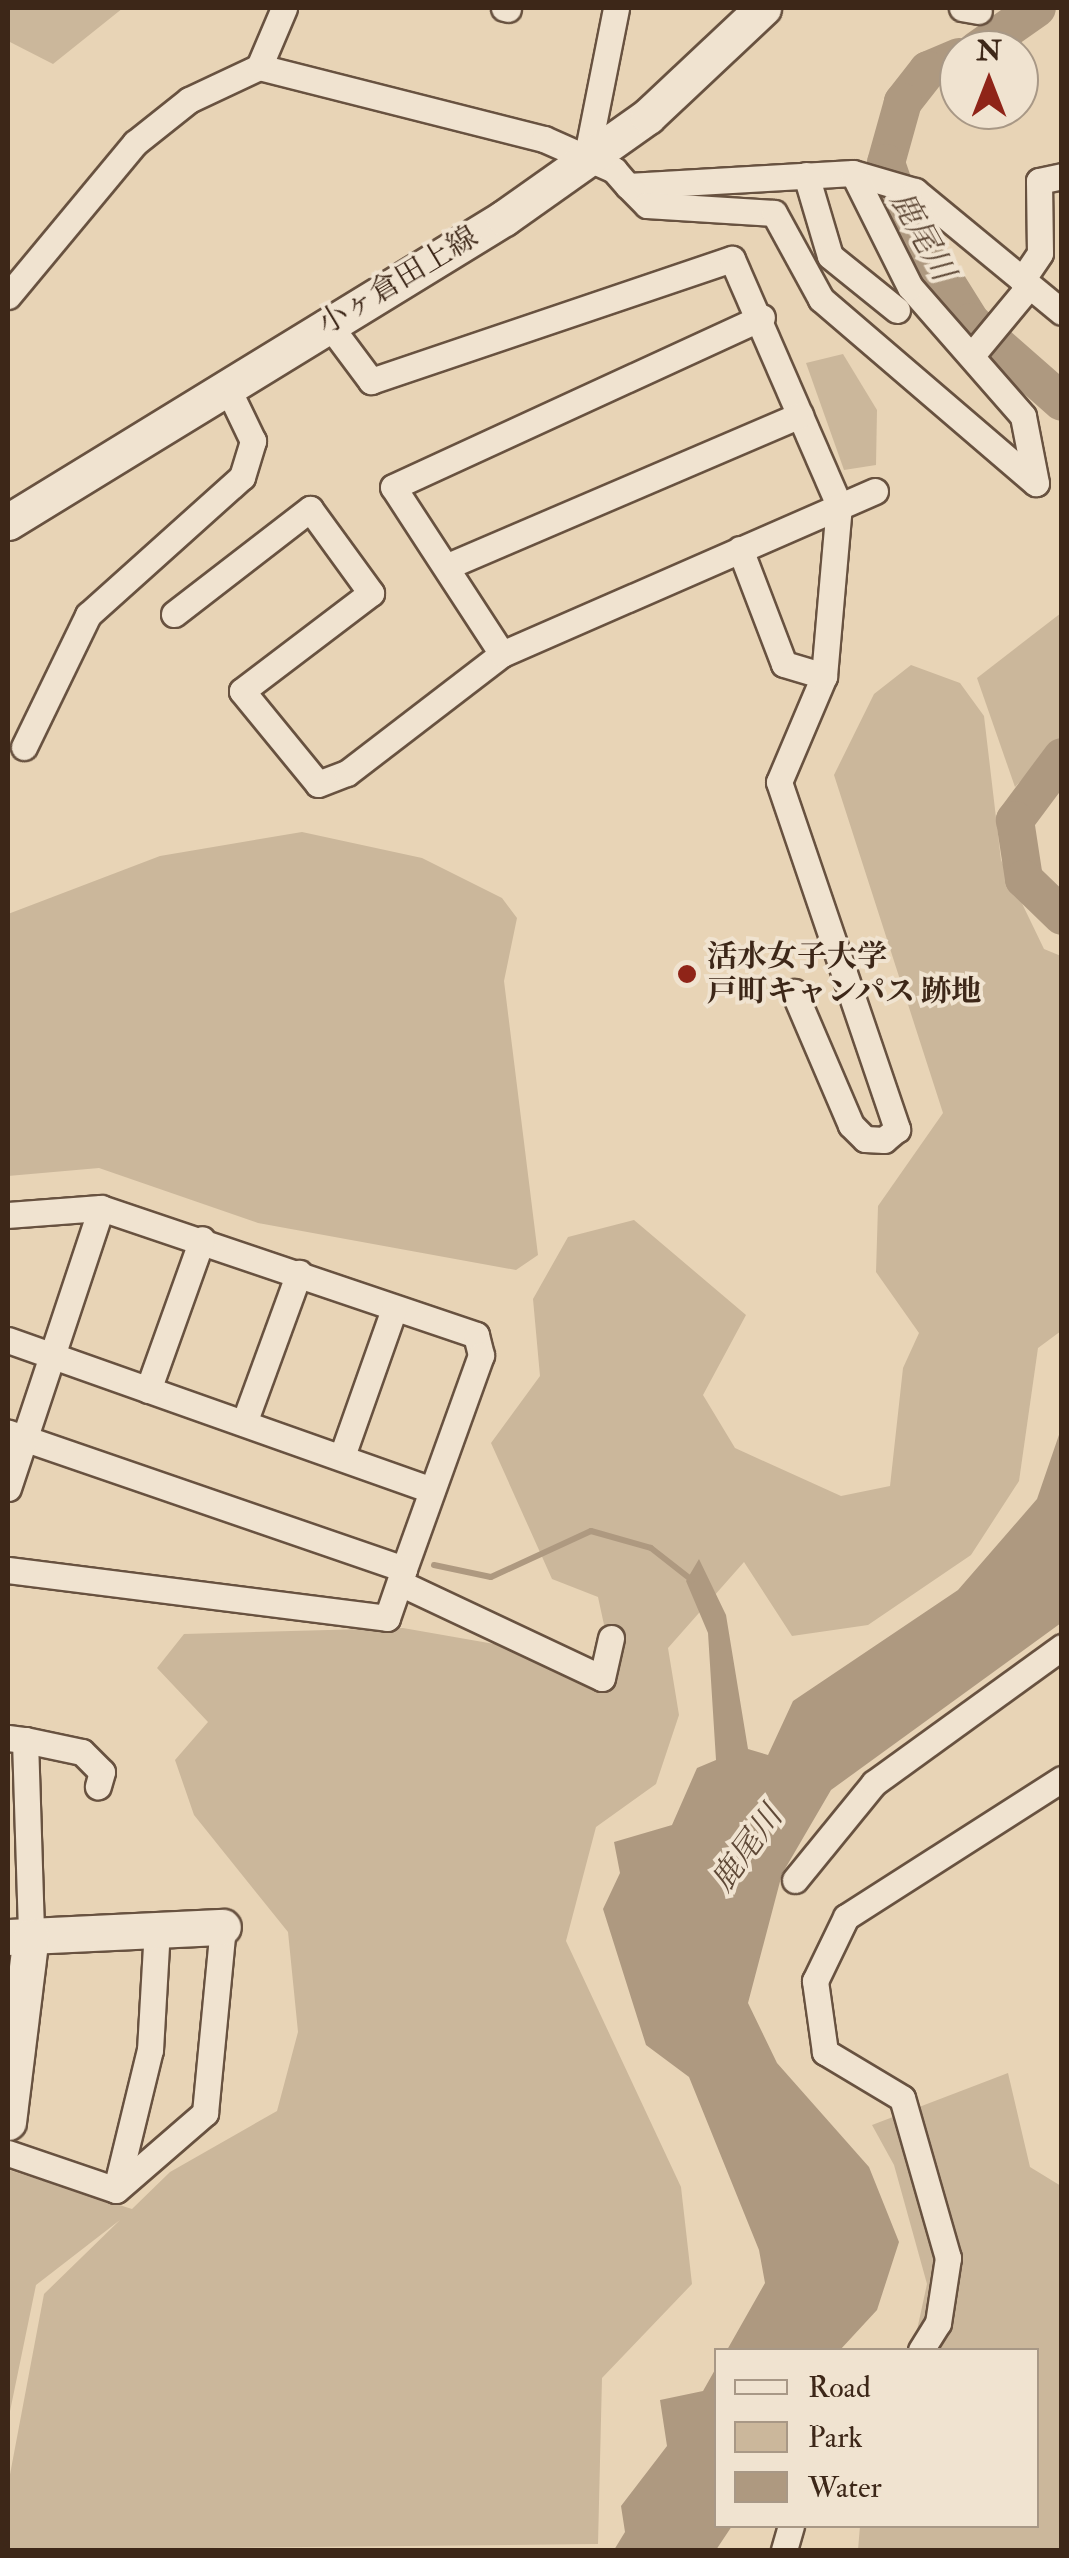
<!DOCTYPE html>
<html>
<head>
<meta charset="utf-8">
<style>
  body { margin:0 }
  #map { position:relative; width:1069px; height:2558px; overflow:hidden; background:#e8d4b6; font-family:"IM FELL Double Pica","Noto Serif JP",serif }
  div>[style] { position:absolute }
  .green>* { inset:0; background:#cbb79b }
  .water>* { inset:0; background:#ae9980 }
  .stream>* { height:6px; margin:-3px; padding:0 3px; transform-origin:3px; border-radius:3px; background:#ae9980 }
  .river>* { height:38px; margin:-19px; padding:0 19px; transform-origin:19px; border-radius:19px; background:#ae9980 }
  .roads { filter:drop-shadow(2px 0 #685240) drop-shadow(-2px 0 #685240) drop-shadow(0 2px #685240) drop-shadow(0 -2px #685240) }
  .street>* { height:25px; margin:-12.5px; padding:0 12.5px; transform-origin:12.5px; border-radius:12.5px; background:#f0e3d0 }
  .secondary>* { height:35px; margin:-17.5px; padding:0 17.5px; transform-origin:17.5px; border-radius:17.5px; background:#f0e3d0 }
  .dots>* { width:28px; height:28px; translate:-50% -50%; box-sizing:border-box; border:5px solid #f0e3d0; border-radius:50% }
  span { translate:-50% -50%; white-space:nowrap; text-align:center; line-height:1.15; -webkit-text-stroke:8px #f0e3d0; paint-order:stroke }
  .street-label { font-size:30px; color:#3d2718 }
  .poi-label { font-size:30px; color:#3d2718; font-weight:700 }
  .left { translate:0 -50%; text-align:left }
  .water-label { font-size:32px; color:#5f4937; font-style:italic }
  .frame { position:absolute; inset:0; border:10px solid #3d2718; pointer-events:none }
  .legend { position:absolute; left:714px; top:2348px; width:325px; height:180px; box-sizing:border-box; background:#f0e3d0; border:2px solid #a89886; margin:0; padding:12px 18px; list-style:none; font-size:30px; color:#3d2718 }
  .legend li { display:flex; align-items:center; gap:20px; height:50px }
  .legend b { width:50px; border:2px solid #a89886 }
  .north { position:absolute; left:939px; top:30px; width:100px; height:100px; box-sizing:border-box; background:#f0e3d0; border:2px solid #a89886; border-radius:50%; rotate:0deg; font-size:28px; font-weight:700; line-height:40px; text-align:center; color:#3d2718 }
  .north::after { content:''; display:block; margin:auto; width:35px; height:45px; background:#8f2418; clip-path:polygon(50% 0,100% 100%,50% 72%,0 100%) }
</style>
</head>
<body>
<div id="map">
  <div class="green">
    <i style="clip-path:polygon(8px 8px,123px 8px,53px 64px,8px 41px)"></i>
    <i style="clip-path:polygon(843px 354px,877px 410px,876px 465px,844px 470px,806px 363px)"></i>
    <i style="clip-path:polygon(1061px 613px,1061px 737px,1015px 787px,977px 678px)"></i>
    <i style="clip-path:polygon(911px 665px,960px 683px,984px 716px,1001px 860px,1044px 949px,1061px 956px,1061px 1331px,1038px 1348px,1019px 1481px,971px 1555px,868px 1625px,792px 1636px,744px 1562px,668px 1648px,679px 1715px,656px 1784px,596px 1827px,566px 1941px,681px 2187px,692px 2284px,602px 2378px,598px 2544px,8px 2550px,8px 2485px,44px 2294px,120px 2220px,36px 2285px,8px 2421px,9px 2170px,132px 2209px,170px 2172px,277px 2111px,298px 2032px,288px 1932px,194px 1815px,175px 1760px,208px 1722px,157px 1668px,184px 1634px,403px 1628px,591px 1661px,606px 1634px,598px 1597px,552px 1579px,491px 1443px,540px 1376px,533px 1299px,568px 1237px,634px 1220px,746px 1315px,703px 1395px,735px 1448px,841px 1496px,890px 1486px,903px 1368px,919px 1333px,876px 1272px,878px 1206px,943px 1113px,834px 775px,874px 694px)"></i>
    <i style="clip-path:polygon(302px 832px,422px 858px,502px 898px,517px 918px,504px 981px,538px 1255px,516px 1270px,258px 1223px,99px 1168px,8px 1176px,8px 914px,160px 856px)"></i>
    <i style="clip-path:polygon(1008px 2073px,1030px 2167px,1061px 2186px,1061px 2550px,858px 2550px,860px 2526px,1036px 2526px,1036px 2350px,940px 2350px,917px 2330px,927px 2284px,894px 2165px,872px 2125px)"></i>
  </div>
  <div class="water">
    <i style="clip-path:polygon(1061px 1429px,1061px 1623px,831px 1790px,782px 1874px,748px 2003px,777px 2063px,869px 2167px,899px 2242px,877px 2310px,840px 2350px,727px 2350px,765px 2283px,759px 2250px,689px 2077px,646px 2045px,603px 1909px,620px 1873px,614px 1842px,672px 1825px,697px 1768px,716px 1760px,708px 1633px,686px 1581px,699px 1559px,726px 1615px,748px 1749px,768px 1755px,793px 1701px,958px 1590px,1037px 1499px)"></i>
    <i style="clip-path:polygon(716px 2368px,716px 2526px,732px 2526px,716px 2550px,614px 2550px,625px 2532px,621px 2506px,667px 2446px,660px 2400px,703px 2391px)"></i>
  </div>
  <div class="stream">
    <i style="left:434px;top:1565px;width:58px;rotate:11.9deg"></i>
    <i style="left:491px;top:1577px;width:110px;rotate:-24.7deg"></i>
    <i style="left:591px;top:1531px;width:62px;rotate:15.8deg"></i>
    <i style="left:651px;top:1548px;width:52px;rotate:38deg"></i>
  </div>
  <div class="river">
    <i style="left:977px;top:50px;width:73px;rotate:-35deg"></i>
    <i style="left:959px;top:57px;width:34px;rotate:157deg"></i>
    <i style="left:928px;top:70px;width:41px;rotate:128deg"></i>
    <i style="left:903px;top:102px;width:63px;rotate:105.6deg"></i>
    <i style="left:886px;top:163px;width:55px;rotate:70.9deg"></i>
    <i style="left:904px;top:215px;width:126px;rotate:57.9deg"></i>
    <i style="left:971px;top:322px;width:121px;rotate:41.3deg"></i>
    <i style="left:1062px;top:757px;width:79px;rotate:126.7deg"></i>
    <i style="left:1015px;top:820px;width:60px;rotate:81.3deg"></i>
    <i style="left:1024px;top:879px;width:53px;rotate:44.2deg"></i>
  </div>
  <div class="roads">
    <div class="street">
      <i style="left:504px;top:8px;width:4px;rotate:14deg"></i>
      <i style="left:962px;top:8px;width:17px;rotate:10deg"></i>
      <i style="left:259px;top:67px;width:294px;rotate:14.2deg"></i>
      <i style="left:544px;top:139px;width:77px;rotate:23.9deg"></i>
      <i style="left:614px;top:170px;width:21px;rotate:49deg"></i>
      <i style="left:628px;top:186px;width:225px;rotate:-3.3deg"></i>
      <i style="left:853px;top:173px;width:65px;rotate:16.2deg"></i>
      <i style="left:915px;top:191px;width:190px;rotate:39.5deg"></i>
      <i style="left:586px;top:160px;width:155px;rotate:-78.8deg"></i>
      <i style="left:806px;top:175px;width:84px;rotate:73.5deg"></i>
      <i style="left:830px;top:256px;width:86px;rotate:38.9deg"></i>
      <i style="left:628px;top:186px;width:27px;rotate:45deg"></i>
      <i style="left:647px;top:205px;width:127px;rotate:3.6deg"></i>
      <i style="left:774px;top:213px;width:98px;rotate:61.3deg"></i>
      <i style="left:821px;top:299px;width:283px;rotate:40.6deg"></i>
      <i style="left:1036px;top:483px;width:68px;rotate:-101deg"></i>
      <i style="left:1023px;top:416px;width:171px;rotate:-131.2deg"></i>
      <i style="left:910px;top:287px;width:127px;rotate:-116.6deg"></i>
      <i style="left:1022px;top:280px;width:32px;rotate:-56deg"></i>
      <i style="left:1040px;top:253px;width:72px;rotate:-90.8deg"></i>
      <i style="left:1039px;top:181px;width:24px;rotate:-12deg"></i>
      <i style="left:8px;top:296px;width:199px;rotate:-50.3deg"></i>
      <i style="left:135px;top:143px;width:69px;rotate:-38.5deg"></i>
      <i style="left:189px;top:100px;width:77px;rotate:-25.2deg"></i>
      <i style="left:259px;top:67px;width:64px;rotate:-67deg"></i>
      <i style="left:327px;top:322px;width:74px;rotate:53.3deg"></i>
      <i style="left:371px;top:381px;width:381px;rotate:-18.7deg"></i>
      <i style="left:732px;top:259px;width:268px;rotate:66.5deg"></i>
      <i style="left:839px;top:505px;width:172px;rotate:95deg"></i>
      <i style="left:824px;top:676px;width:115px;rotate:113deg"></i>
      <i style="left:779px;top:782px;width:367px;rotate:71.2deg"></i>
      <i style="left:897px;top:1129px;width:17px;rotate:140deg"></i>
      <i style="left:884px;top:1140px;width:19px;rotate:-177deg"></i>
      <i style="left:865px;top:1139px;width:20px;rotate:-135deg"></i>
      <i style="left:851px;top:1125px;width:145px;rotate:-113.2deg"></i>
      <i style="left:972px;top:355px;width:89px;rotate:-50.4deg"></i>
      <i style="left:740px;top:549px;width:123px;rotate:69.1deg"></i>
      <i style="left:784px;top:664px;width:42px;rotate:16.7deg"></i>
      <i style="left:450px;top:565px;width:381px;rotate:-23.2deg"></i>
      <i style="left:174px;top:614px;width:172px;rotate:-37.7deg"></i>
      <i style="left:310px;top:509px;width:104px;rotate:54deg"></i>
      <i style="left:371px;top:593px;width:162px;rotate:142.8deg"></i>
      <i style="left:242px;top:691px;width:120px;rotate:50.7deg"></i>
      <i style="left:318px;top:784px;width:31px;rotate:-21deg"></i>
      <i style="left:347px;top:773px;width:195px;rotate:-37.5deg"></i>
      <i style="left:502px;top:654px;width:407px;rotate:-23.6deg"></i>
      <i style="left:502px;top:654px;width:199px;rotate:-123.1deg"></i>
      <i style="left:393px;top:487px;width:406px;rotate:-24.7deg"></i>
      <i style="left:24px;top:747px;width:147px;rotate:-64.1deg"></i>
      <i style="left:88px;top:615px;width:207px;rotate:-41.9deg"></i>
      <i style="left:242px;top:477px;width:38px;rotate:-73deg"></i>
      <i style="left:253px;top:441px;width:62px;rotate:-115.7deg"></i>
      <i style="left:8px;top:1215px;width:93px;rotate:-4.3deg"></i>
      <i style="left:101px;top:1208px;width:396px;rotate:18.7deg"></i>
      <i style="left:476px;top:1335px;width:21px;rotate:76deg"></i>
      <i style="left:481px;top:1355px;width:227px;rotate:109.8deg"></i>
      <i style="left:404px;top:1569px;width:419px;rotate:-161deg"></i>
      <i style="left:8px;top:1340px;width:449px;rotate:19.5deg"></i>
      <i style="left:148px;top:1390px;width:160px;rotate:-70.3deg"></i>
      <i style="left:244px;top:1423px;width:160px;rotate:-69.9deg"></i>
      <i style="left:342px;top:1456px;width:156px;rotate:-70.5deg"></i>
      <i style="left:8px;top:1488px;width:295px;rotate:-71.6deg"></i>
      <i style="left:8px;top:1570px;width:382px;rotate:7.2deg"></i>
      <i style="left:387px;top:1618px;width:52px;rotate:-70.9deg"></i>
      <i style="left:400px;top:1583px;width:223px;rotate:25.2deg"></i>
      <i style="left:602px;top:1678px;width:41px;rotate:-77.3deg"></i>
      <i style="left:8px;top:1738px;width:17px;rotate:7deg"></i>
      <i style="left:25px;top:1740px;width:196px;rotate:88.2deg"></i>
      <i style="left:25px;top:1740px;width:58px;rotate:11.9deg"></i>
      <i style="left:82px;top:1752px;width:28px;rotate:45deg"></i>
      <i style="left:102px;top:1772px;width:15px;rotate:106deg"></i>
      <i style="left:795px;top:1880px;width:125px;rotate:-50.8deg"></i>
      <i style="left:874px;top:1783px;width:232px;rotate:-35.9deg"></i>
      <i style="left:8px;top:2153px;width:114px;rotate:18.9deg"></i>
      <i style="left:116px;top:2190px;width:118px;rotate:-40.9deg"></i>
      <i style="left:205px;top:2113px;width:187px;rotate:-84.5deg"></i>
      <i style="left:116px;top:2189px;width:143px;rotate:-76.3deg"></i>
      <i style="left:150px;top:2050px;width:121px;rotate:-86.7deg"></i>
      <i style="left:921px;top:2350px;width:32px;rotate:-58deg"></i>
      <i style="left:938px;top:2323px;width:66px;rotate:-81.3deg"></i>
      <i style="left:948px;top:2258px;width:166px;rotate:-106deg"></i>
      <i style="left:902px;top:2098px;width:90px;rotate:-149.1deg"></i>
      <i style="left:825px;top:2052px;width:72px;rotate:-98deg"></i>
      <i style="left:815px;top:1981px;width:71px;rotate:-64.2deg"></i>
      <i style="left:846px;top:1917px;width:256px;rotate:-32.6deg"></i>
      <i style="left:784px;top:2550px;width:25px;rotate:-74deg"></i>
    </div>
    <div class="secondary">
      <i style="left:8px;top:522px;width:582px;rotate:-31.5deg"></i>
      <i style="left:504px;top:218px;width:176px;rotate:-35.3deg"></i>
      <i style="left:648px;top:116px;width:158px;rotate:-43.2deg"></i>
      <i style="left:8px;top:1937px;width:215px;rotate:-2.7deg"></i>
      <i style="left:8px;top:2122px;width:187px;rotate:-83deg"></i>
    </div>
  </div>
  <div class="dots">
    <i style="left:687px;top:974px;background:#8f2418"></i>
  </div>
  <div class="street-label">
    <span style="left:398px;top:281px;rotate:-31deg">小ヶ倉田上線</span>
  </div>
  <div class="poi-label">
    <span class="left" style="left:707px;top:974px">活水女子大学<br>戸町キャンパス 跡地</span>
  </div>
  <div class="water-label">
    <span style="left:922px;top:236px;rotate:61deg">鹿尾川</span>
    <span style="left:747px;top:1849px;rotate:-54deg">鹿尾川</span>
  </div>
  <div class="frame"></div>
  <ul class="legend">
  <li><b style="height:12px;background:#f0e3d0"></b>Road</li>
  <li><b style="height:28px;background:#cbb79b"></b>Park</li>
  <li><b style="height:28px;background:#ae9980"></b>Water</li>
  </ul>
  <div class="north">N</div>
</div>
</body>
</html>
